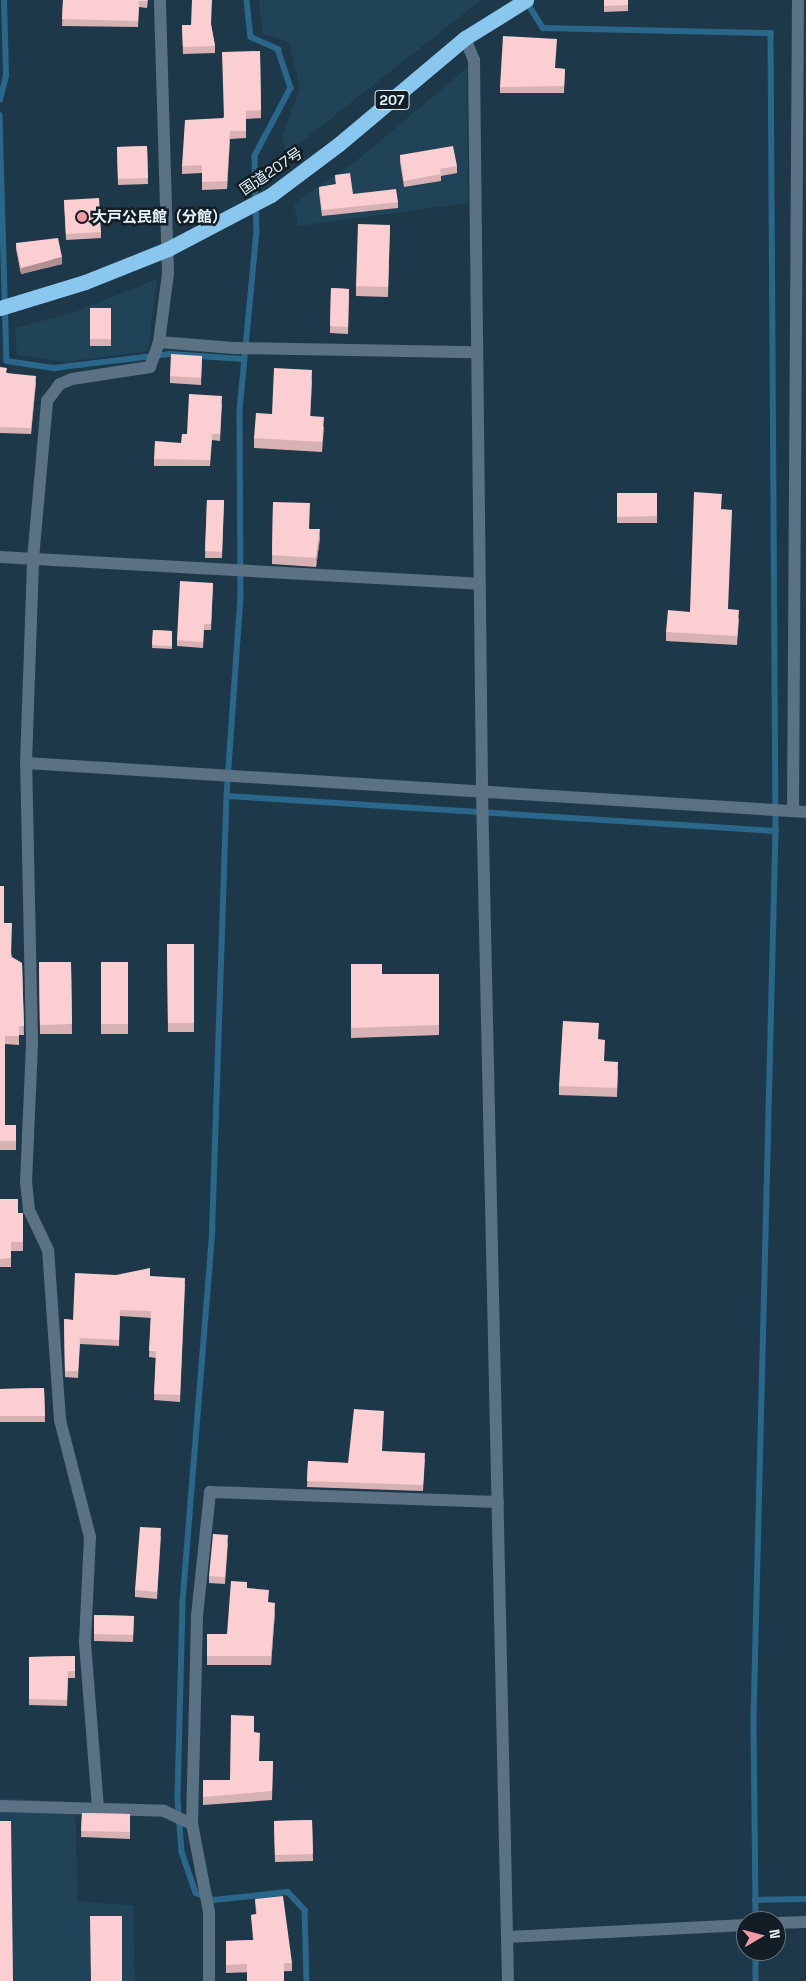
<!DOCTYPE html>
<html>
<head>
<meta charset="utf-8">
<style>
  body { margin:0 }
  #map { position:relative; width:806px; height:1981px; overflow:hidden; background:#1d3848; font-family:"Space Grotesk","Noto Sans JP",sans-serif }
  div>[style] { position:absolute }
  .built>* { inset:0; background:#204357 }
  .stream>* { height:5.5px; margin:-2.75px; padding:0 2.75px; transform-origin:2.75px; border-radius:2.75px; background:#2b678b }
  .street>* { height:12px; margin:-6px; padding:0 6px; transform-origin:6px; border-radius:6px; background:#5a7283 }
  .highway>* { height:15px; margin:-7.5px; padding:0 7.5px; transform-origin:7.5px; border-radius:7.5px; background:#8ac7ef }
  .wall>* { inset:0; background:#d8b1b5 }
  .shaded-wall>* { inset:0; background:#b09093 }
  .building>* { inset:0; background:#fbced2 }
  .dots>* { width:14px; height:14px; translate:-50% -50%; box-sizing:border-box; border:2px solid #121d25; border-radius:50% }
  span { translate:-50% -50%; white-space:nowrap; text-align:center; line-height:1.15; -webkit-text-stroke:5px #121d25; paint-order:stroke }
  .shield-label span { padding:1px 4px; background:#121d25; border:1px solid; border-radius:4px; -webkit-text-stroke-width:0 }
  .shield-label { font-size:14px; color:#e7f4fc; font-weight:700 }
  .street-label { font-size:15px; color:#e7f4fc }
  .poi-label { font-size:15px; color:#e7f4fc; font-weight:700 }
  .left { translate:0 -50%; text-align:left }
  .north { position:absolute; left:736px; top:1911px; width:50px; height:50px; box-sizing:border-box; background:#121d25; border:1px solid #67737b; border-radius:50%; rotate:82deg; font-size:14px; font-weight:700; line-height:20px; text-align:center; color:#e7f4fc }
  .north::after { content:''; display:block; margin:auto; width:18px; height:22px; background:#f49aa4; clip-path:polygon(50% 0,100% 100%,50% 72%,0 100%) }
</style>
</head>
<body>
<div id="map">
  <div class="built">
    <i style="clip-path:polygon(259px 0,481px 0,287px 153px,282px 137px,300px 88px,289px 42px,263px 34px)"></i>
    <i style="clip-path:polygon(467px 68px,468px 203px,298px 226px,294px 204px,361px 157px)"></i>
    <i style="clip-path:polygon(157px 279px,148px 351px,66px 362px,17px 355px,15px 328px,75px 312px)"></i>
    <i style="clip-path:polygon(0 1798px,75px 1802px,78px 1902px,133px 1905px,135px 1981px,0 1981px)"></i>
  </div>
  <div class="stream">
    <i style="left:247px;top:0;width:37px;rotate:84deg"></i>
    <i style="left:251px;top:37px;width:30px;rotate:24deg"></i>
    <i style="left:278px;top:49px;width:41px;rotate:71.6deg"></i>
    <i style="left:291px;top:88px;width:77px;rotate:117.9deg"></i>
    <i style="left:255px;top:156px;width:75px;rotate:88.5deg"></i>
    <i style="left:257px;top:231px;width:181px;rotate:95.4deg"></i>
    <i style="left:240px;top:411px;width:185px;rotate:89.7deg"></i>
    <i style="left:241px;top:596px;width:200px;rotate:94deg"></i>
    <i style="left:227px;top:796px;width:433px;rotate:91.9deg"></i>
    <i style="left:213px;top:1229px;width:377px;rotate:94.6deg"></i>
    <i style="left:183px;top:1605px;width:194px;rotate:91.5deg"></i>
    <i style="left:178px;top:1799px;width:53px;rotate:85.7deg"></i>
    <i style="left:182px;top:1852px;width:43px;rotate:71.1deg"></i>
    <i style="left:196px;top:1893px;width:19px;rotate:21deg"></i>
    <i style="left:214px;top:1900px;width:74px;rotate:-6.2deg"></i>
    <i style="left:288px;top:1892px;width:25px;rotate:47deg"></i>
    <i style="left:305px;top:1910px;width:71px;rotate:88.4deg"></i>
    <i style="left:527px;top:2px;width:31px;rotate:58deg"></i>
    <i style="left:543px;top:28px;width:228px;rotate:1.3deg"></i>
    <i style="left:771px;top:33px;width:798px;rotate:89.64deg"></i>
    <i style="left:776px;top:831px;width:889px;rotate:91.42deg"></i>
    <i style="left:754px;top:1720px;width:201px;rotate:89.4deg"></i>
    <i style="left:0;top:100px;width:25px;rotate:-76deg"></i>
    <i style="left:6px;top:76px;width:76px;rotate:-91.5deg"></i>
    <i style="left:0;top:115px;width:246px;rotate:88.4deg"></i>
    <i style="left:7px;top:361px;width:48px;rotate:8.5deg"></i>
    <i style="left:54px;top:368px;width:117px;rotate:-6.9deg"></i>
    <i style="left:170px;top:354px;width:73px;rotate:3.9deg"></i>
    <i style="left:227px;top:796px;width:550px;rotate:3.65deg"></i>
    <i style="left:755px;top:1900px;width:51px;rotate:-1.1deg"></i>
    <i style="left:756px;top:1951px;width:30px;rotate:90deg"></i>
  </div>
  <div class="street">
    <i style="left:465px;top:38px;width:24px;rotate:68deg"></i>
    <i style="left:474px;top:60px;width:731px;rotate:89.37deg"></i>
    <i style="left:482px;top:791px;width:1190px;rotate:88.75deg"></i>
    <i style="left:159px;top:342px;width:75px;rotate:4.6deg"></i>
    <i style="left:234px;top:348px;width:241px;rotate:1deg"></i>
    <i style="left:0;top:557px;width:480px;rotate:3.2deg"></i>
    <i style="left:26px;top:763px;width:782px;rotate:3.59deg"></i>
    <i style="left:793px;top:811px;width:811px;rotate:-89.65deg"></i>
    <i style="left:0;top:1806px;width:164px;rotate:1.7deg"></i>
    <i style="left:164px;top:1811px;width:31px;rotate:25deg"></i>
    <i style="left:98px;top:1808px;width:167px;rotate:-94.5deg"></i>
    <i style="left:85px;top:1642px;width:105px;rotate:-87.3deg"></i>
    <i style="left:90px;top:1537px;width:121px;rotate:-104.4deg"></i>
    <i style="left:60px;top:1420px;width:170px;rotate:-94deg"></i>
    <i style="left:48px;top:1250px;width:44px;rotate:-115.4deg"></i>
    <i style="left:29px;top:1210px;width:28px;rotate:-96deg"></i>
    <i style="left:26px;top:1182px;width:139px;rotate:-87.5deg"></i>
    <i style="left:32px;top:1043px;width:280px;rotate:-91.2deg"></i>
    <i style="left:26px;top:763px;width:204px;rotate:-88deg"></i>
    <i style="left:33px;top:559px;width:159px;rotate:-84.9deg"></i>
    <i style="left:47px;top:401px;width:21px;rotate:-53deg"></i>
    <i style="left:60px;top:384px;width:13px;rotate:-23deg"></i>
    <i style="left:72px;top:379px;width:79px;rotate:-8.7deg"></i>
    <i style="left:150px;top:367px;width:27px;rotate:-70deg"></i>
    <i style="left:159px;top:342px;width:69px;rotate:-82.5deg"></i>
    <i style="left:168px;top:274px;width:274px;rotate:-91.7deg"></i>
    <i style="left:776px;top:1923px;width:30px;rotate:-2deg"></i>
    <i style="left:508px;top:1937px;width:238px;rotate:-2.9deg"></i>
    <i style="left:209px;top:1981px;width:69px;rotate:-90deg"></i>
    <i style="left:209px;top:1912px;width:90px;rotate:-100.9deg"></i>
    <i style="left:192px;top:1824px;width:208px;rotate:-88.6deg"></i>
    <i style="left:197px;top:1616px;width:125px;rotate:-84deg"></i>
    <i style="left:210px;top:1492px;width:288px;rotate:2deg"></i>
  </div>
  <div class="highway">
    <i style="left:0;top:308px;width:89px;rotate:-17deg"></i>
    <i style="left:85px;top:282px;width:89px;rotate:-21.7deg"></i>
    <i style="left:168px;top:249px;width:116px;rotate:-27.7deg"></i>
    <i style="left:271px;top:195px;width:85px;rotate:-36.9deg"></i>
    <i style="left:339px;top:144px;width:165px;rotate:-40.1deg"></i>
    <i style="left:465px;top:38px;width:72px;rotate:-31.9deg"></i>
  </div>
  <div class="wall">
    <i style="clip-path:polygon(63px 0,148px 0,147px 8px,139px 7px,138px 27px,62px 26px)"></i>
    <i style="clip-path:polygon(604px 0,628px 0,628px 11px,604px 12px)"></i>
    <i style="clip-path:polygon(182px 25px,211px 25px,215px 46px,215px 53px,183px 54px)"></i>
    <i style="clip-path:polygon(260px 51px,261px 118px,246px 119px,246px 138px,230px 139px,227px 189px,202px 190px,202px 173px,182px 174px,182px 166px,223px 118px)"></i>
    <i style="clip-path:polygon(555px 68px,565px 69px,564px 93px,500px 93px,500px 87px)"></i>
    <i style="clip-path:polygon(147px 146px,148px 184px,118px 185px,117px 147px)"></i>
    <i style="clip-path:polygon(400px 155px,457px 166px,457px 173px,441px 176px,441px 181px,404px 187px,400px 162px)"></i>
    <i style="clip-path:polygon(335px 175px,353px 194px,398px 202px,398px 208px,322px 216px,319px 193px,319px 187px,336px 185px)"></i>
    <i style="clip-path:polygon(64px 200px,101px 232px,101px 238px,66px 240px)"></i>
    <i style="clip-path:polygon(390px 225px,388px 297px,356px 296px,356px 286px)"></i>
    <i style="clip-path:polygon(16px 243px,62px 264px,21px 274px,16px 249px)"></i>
    <i style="clip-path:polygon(331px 288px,349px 289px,348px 334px,330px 333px)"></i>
    <i style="clip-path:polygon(90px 308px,111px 308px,111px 346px,90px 346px)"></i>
    <i style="clip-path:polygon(202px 356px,201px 385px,170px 383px,170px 376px)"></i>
    <i style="clip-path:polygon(0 367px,7px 373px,36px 382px,31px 434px,0 433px)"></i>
    <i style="clip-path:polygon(312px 380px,310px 416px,324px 427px,322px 452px,254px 448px,254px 438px,272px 414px)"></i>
    <i style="clip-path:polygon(222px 403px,220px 441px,212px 440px,210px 466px,154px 466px,154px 459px,181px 443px,187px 434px)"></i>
    <i style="clip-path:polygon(617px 493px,657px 493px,657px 523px,617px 523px)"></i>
    <i style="clip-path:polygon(207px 500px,224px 500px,222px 558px,205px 558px)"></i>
    <i style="clip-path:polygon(273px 502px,310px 529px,320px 538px,316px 567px,272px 564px)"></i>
    <i style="clip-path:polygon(721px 509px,728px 609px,739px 619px,737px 645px,666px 641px,666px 632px,690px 612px)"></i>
    <i style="clip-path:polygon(213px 583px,211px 630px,204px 630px,203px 648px,177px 646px,177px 640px)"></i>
    <i style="clip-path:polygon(153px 630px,172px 631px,172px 649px,152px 648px)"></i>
    <i style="clip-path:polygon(0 886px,4px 923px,12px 957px,22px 963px,24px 1035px,19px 1035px,19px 1045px,5px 1044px,5px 1125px,16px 1125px,16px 1150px,0 1150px)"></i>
    <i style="clip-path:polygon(167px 944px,194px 944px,194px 1032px,168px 1032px)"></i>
    <i style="clip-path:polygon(39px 962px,71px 962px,72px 1034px,40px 1034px)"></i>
    <i style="clip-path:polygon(101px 962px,128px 962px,128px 1034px,101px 1034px)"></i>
    <i style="clip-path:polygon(351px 964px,382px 974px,439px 974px,439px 1035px,351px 1038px)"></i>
    <i style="clip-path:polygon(598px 1040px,604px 1061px,618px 1071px,617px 1097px,559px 1095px,559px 1086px)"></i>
    <i style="clip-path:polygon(0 1199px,18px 1213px,23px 1213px,23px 1251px,11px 1251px,11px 1267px,0 1267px)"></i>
    <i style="clip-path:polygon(150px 1276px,185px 1284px,180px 1402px,154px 1400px,156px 1358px,149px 1357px,151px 1318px,120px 1316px,119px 1346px,80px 1344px,78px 1378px,65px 1377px,64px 1319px,73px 1320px)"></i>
    <i style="clip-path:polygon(44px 1388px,45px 1422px,0 1422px,0 1389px)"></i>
    <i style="clip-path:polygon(382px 1451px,425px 1459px,423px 1491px,307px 1487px,308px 1461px,348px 1463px)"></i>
    <i style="clip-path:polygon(161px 1535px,157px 1599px,135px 1597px,135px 1590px)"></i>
    <i style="clip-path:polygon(228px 1542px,225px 1584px,209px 1583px,209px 1576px)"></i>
    <i style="clip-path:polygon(247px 1588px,268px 1602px,275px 1612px,271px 1665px,207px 1665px,207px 1634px,227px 1634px)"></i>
    <i style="clip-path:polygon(94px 1615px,134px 1616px,133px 1642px,94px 1641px)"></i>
    <i style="clip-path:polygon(75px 1656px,75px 1678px,68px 1678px,67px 1706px,29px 1705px,29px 1657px)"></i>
    <i style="clip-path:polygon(254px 1732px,259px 1761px,273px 1761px,272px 1800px,203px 1805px,203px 1780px,230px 1780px)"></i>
    <i style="clip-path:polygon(82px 1813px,130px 1814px,130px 1839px,81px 1837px)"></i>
    <i style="clip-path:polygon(312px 1820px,313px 1861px,275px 1862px,274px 1821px)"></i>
    <i style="clip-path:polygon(255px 1899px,292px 1963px,292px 1971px,226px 1973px,226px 1941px,253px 1940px,251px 1915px,256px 1914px)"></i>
  </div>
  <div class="shaded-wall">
    <i style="clip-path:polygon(230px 131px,230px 139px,227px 189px,227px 181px)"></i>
    <i style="clip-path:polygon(62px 257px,62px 264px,21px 274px,21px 268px)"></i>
    <i style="clip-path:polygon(312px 370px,312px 380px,310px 426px,310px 416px)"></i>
    <i style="clip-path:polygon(36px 376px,36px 382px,31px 434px,31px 428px)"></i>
    <i style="clip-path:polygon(320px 529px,320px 538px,316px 567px,316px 558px)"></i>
    <i style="clip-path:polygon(275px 1603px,275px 1612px,271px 1665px,271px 1656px)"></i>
  </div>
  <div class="building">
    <i style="clip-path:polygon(63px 0,147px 0,147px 1px,139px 1px,138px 21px,62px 19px)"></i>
    <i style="clip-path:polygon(192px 0,212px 0,211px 24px,215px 46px,183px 47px,182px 25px,191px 25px)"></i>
    <i style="clip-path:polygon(604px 0,628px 0,628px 5px,604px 6px)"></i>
    <i style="clip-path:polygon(503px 36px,557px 39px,555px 68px,565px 69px,564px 86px,500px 87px)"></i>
    <i style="clip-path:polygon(260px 51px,261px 110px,246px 111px,246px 131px,230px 131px,227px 181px,202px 182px,202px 165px,182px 166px,185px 120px,224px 118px,222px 52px)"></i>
    <i style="clip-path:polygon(147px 146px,148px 178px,118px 179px,117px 147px)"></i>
    <i style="clip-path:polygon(453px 146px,457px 166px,440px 169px,441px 174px,404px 181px,400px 155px)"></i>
    <i style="clip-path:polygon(350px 173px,353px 194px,396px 189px,398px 202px,322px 210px,319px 187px,336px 184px,335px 175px)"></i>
    <i style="clip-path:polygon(99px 198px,101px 232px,66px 234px,64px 200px)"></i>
    <i style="clip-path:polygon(358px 224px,390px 225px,388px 287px,356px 286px)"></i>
    <i style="clip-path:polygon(58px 238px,62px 257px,21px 268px,16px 243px)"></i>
    <i style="clip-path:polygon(331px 288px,349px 289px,348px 327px,330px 326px)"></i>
    <i style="clip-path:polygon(90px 308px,111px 308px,111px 339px,90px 339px)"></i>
    <i style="clip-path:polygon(171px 354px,202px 356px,201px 378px,170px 376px)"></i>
    <i style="clip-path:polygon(0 367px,7px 368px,6px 373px,36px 376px,31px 428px,0 427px)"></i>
    <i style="clip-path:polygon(274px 368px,312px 370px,310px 416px,324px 417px,322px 442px,254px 438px,256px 413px,272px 414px)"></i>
    <i style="clip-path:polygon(189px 394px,222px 396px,220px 434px,212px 434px,210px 460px,154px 459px,155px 441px,181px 443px,182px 434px,187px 434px)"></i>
    <i style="clip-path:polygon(694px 492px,722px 494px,721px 509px,732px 510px,728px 609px,739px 610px,737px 636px,666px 632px,668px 610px,690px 612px)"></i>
    <i style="clip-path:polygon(617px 493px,657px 493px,657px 516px,617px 517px)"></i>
    <i style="clip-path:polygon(207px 500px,224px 500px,222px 552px,205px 551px)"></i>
    <i style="clip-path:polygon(273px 502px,310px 503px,309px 529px,320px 529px,316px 558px,272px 555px)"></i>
    <i style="clip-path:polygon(180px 581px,213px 583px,211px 624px,204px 624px,203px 642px,177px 640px)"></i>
    <i style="clip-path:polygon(153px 630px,172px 631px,172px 646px,152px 645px)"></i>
    <i style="clip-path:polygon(0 886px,4px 886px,4px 923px,12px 923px,11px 957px,22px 963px,24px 1026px,19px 1026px,19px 1036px,5px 1036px,5px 1125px,16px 1125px,16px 1141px,0 1141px)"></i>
    <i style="clip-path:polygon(167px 944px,194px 944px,194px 1023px,168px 1023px)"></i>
    <i style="clip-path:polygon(39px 962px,71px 962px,72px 1024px,40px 1025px)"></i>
    <i style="clip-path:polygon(101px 962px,128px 962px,128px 1024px,101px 1024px)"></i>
    <i style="clip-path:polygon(351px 964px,382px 964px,382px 974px,439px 974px,439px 1025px,351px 1028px)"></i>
    <i style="clip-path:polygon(563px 1021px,599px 1023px,598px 1039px,605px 1040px,604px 1061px,618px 1062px,617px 1088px,559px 1086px)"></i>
    <i style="clip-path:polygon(0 1199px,18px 1199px,18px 1213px,23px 1213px,23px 1242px,11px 1242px,11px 1258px,0 1259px)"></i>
    <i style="clip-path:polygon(150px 1268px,150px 1276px,185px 1278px,180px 1395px,154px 1394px,156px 1351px,149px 1351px,151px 1311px,120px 1310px,119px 1340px,80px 1338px,78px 1371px,65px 1371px,64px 1319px,73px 1320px,75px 1273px,116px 1275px)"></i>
    <i style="clip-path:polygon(44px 1388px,45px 1416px,0 1416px,0 1389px)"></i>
    <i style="clip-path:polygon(354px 1409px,384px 1411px,382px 1451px,425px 1453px,423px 1485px,307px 1481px,308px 1461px,348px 1463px)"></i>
    <i style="clip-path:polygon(140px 1527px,161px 1528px,157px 1592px,135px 1590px)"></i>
    <i style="clip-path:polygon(213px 1534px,228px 1535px,225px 1577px,209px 1576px)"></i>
    <i style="clip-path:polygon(231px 1581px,247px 1582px,247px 1588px,269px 1590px,268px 1602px,275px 1603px,271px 1656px,207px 1656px,207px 1634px,227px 1634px)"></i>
    <i style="clip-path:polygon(94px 1615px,134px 1616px,133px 1635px,94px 1634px)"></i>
    <i style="clip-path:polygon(75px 1656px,75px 1671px,68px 1671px,67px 1700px,29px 1699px,29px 1657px)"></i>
    <i style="clip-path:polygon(231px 1715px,254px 1716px,254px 1732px,260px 1733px,259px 1761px,273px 1761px,272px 1791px,203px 1797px,203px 1780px,230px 1780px)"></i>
    <i style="clip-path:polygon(82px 1813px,130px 1814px,130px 1832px,81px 1831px)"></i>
    <i style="clip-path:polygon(312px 1820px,313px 1854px,275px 1855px,274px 1821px)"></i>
    <i style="clip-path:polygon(0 1821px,11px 1821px,13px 1981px,0 1981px)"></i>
    <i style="clip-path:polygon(283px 1896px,292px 1963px,284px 1963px,284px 1981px,247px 1981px,247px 1964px,226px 1965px,226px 1941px,254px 1940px,251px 1915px,257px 1914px,255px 1899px)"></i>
    <i style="clip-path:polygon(90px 1916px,122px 1916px,122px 1981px,91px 1981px)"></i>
  </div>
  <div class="dots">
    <i style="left:82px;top:217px;background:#f49aa4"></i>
  </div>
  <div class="shield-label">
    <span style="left:392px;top:100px">207</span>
  </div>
  <div class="street-label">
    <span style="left:271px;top:171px;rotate:-34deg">国道207号</span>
  </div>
  <div class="poi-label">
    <span class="left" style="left:92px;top:217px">大戸公民館（分館）</span>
  </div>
  <div class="north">N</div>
</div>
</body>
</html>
